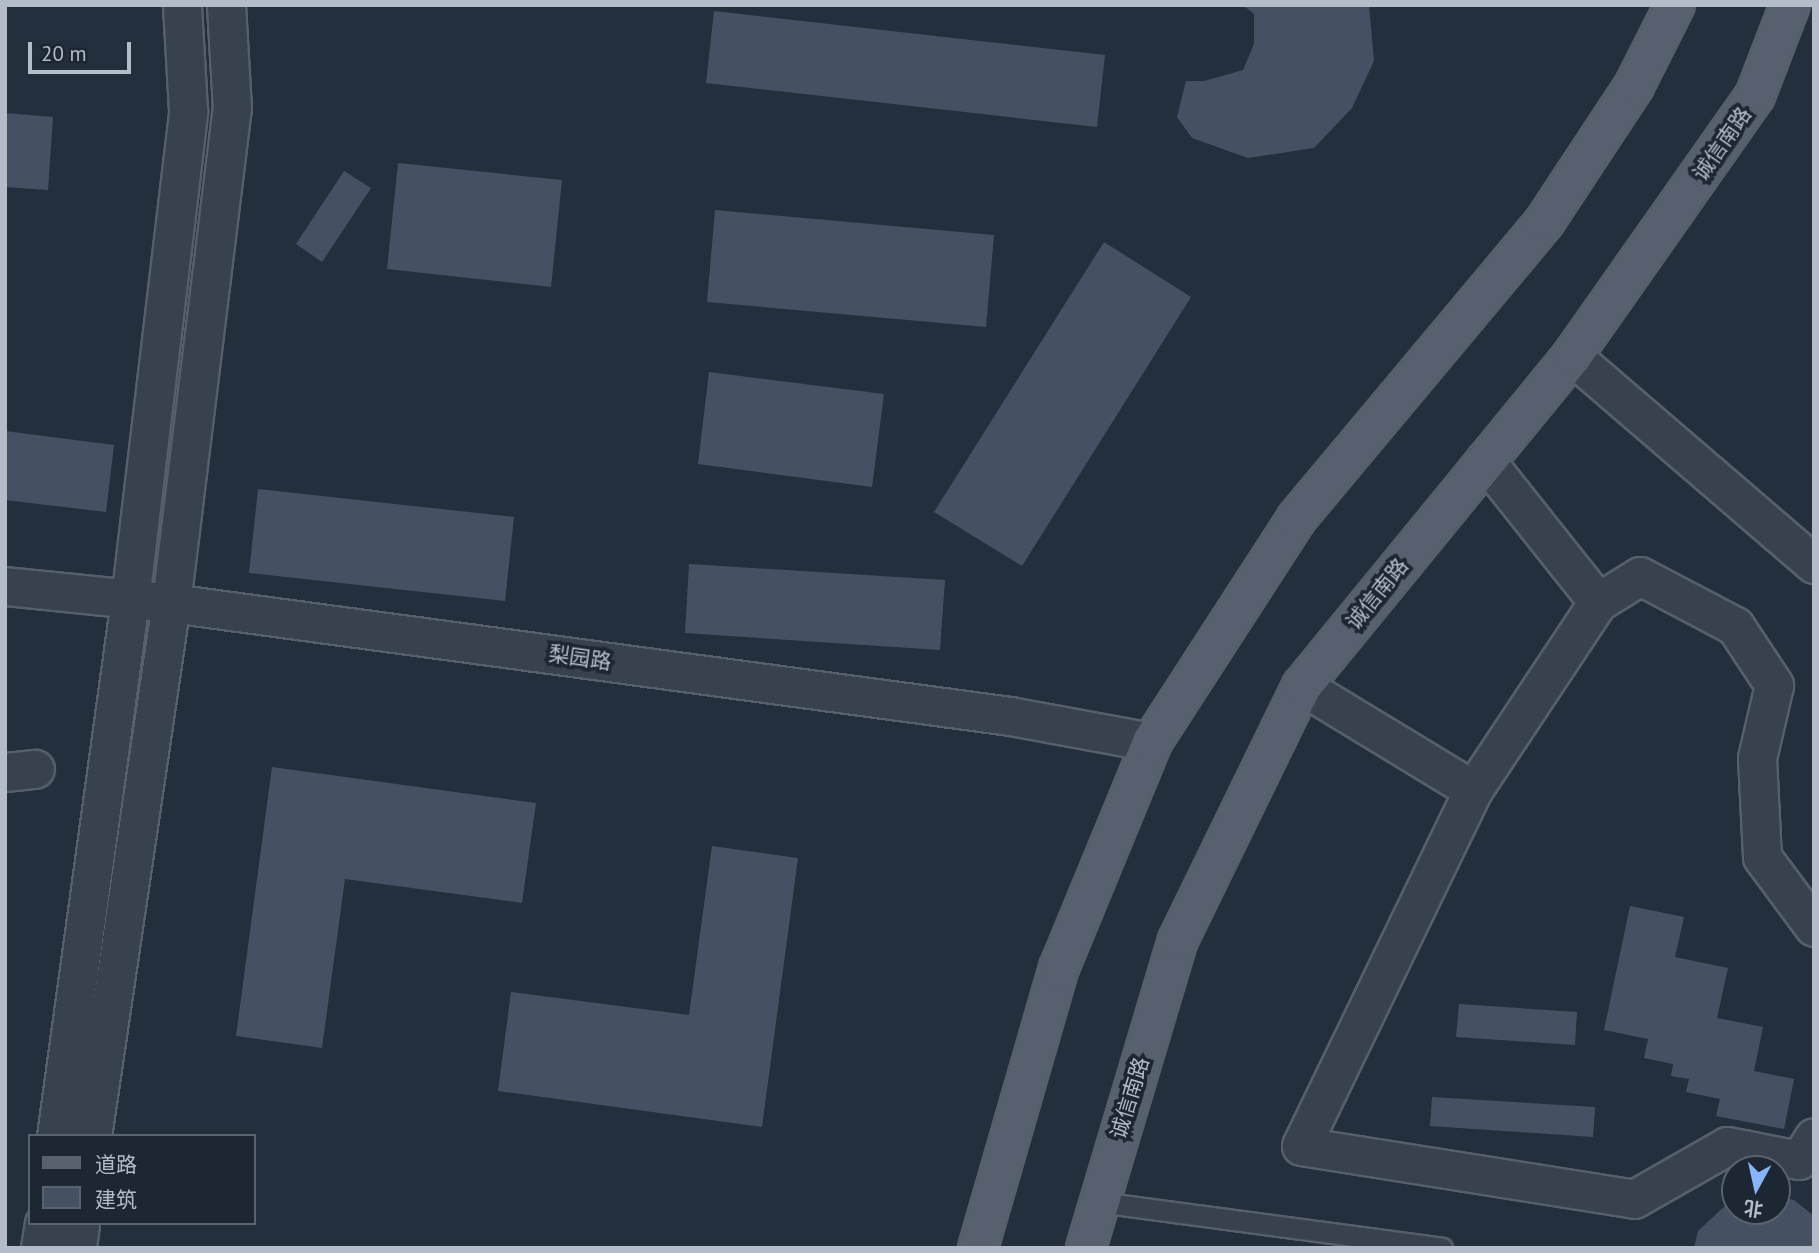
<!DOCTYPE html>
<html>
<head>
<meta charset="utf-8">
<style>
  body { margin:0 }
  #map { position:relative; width:1819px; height:1253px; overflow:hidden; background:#242f3e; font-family:"PT Sans","Noto Sans SC",sans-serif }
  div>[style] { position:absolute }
  .building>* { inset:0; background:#455162 }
  .roads { filter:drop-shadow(2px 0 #565f6c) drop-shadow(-2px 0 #565f6c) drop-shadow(0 2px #565f6c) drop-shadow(0 -2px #565f6c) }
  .lane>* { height:19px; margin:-9.5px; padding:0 9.5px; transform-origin:9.5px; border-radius:9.5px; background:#38414e }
  .street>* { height:37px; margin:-18.5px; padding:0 18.5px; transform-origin:18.5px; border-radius:18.5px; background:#38414e }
  .primary>* { height:38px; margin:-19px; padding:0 19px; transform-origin:19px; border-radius:19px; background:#56606e }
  span { translate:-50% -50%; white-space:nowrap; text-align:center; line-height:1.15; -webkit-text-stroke:7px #1d2633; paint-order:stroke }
  .street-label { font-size:21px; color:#b4bcc9 }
  .frame { position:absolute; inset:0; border:7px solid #b4bcc9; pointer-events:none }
  .legend { position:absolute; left:28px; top:1134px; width:228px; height:91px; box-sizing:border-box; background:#1d2633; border:2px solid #59626f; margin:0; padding:9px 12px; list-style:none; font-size:21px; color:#b4bcc9 }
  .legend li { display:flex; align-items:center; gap:14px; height:35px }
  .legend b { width:35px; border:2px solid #59626f }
  .north { position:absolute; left:1721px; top:1155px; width:70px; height:70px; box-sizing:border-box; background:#1d2633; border:2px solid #59626f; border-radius:50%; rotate:188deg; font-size:19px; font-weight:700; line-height:28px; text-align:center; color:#b4bcc9 }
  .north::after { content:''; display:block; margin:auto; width:24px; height:32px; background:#8ab4f8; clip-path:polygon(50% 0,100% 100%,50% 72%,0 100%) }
  .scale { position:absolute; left:28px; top:42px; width:103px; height:32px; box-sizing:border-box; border:4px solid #b4bcc9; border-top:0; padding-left:9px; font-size:21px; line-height:24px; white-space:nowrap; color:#b4bcc9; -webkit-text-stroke:5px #1d2633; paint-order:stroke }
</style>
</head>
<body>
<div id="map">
  <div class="building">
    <i style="clip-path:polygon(1243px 5px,1369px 5px,1374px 61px,1352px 108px,1314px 148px,1248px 158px,1192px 138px,1177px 117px,1186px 81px,1204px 81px,1243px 70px,1254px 44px,1254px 14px)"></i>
    <i style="clip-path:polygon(714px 11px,1105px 55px,1097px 127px,706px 83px)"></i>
    <i style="clip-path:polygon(5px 113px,53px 117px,48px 190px,5px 187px)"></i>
    <i style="clip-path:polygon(398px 163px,562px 180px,551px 287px,387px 269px)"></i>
    <i style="clip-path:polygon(344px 171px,371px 188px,322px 262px,296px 244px)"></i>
    <i style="clip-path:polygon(715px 210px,994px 235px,986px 327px,707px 302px)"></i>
    <i style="clip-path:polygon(1104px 242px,1191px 297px,1022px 566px,934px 512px)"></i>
    <i style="clip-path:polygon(709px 372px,884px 394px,872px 487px,698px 464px)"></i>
    <i style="clip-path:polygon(5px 431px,114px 445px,106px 512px,5px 500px)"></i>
    <i style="clip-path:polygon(258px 489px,514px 517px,505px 601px,249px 573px)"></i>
    <i style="clip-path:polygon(689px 564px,945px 580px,940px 650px,685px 633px)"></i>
    <i style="clip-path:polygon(272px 767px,536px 803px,522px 903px,345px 879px,322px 1048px,236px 1036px)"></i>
    <i style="clip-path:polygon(712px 846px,798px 858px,762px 1127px,498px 1091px,511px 992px,689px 1015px)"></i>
    <i style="clip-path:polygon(1630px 906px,1684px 917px,1675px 957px,1728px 968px,1717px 1018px,1763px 1027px,1754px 1071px,1794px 1079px,1784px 1129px,1716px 1116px,1720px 1099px,1686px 1092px,1689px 1079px,1671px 1076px,1673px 1064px,1644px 1058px,1648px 1039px,1604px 1030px)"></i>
    <i style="clip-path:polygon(1459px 1004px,1577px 1012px,1575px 1045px,1456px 1037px)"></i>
    <i style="clip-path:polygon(1432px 1097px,1595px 1107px,1593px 1137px,1430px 1126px)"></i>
    <i style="clip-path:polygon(1777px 1196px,1794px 1200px,1814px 1216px,1814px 1248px,1694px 1248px,1698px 1231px,1729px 1202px,1735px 1201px,1735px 1211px,1777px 1211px)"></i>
  </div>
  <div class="roads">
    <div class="lane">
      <i style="left:1099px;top:1202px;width:346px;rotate:7.6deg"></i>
    </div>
    <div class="street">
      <i style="left:1572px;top:356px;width:319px;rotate:40.7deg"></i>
      <i style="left:1485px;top:460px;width:181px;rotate:51.5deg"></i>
      <i style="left:1598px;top:602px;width:49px;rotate:-31.8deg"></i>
      <i style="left:1640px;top:576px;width:107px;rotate:27.8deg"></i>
      <i style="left:1735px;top:626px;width:71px;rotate:56.5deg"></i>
      <i style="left:1774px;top:685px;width:75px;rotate:103.1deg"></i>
      <i style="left:1757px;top:758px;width:99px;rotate:87.1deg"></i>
      <i style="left:1762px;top:857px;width:87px;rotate:53.4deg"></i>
      <i style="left:5px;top:586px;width:167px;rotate:5.8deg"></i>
      <i style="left:171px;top:603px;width:847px;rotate:7.67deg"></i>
      <i style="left:1010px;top:716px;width:144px;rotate:10.4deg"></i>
      <i style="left:1302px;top:686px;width:200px;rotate:31.3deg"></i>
      <i style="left:1473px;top:790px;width:395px;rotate:115.8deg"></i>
      <i style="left:1301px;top:1146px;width:337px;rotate:9deg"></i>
      <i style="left:1634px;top:1199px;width:107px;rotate:-29.7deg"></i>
      <i style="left:1727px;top:1146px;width:73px;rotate:11deg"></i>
      <i style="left:1799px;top:1160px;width:27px;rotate:-57deg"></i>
      <i style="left:5px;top:772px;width:30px;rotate:-6deg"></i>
      <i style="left:1473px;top:790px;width:226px;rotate:-56.4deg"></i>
      <i style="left:56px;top:1136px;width:541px;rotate:-82.14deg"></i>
      <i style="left:130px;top:600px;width:493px;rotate:-83.2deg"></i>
      <i style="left:188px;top:110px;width:105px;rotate:-93.3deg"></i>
      <i style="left:92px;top:1136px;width:539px;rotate:-81.57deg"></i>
      <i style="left:171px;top:603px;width:498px;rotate:-83deg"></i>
      <i style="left:232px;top:109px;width:104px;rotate:-93.3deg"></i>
      <i style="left:40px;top:1248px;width:25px;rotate:-81deg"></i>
      <i style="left:77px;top:1248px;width:25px;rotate:-83deg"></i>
    </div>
    <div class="primary">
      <i style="left:978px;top:1248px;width:291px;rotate:-73.9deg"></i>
      <i style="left:1059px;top:968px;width:244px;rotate:-67.6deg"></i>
      <i style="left:1152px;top:742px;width:265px;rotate:-57.1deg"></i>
      <i style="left:1296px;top:519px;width:388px;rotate:-50.1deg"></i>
      <i style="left:1545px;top:221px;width:162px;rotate:-56.6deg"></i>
      <i style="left:1634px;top:86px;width:91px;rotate:-63.2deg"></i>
      <i style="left:1086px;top:1248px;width:321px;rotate:-73.4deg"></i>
      <i style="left:1178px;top:940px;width:283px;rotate:-64deg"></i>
      <i style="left:1302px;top:686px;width:426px;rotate:-50.7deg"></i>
      <i style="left:1572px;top:356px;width:318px;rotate:-54.9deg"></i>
      <i style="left:1755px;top:96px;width:97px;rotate:-69deg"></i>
    </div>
  </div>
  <div class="street-label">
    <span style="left:1722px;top:144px;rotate:-55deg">诚信南路</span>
    <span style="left:1377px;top:594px;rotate:-51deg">诚信南路</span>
    <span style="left:580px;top:658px;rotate:8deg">梨园路</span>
    <span style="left:1130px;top:1098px;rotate:-73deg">诚信南路</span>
  </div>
  <div class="frame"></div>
  <ul class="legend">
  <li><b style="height:9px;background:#56606e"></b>道路</li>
  <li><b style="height:19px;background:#455162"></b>建筑</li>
  </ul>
  <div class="north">北</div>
  <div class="scale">20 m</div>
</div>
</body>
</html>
